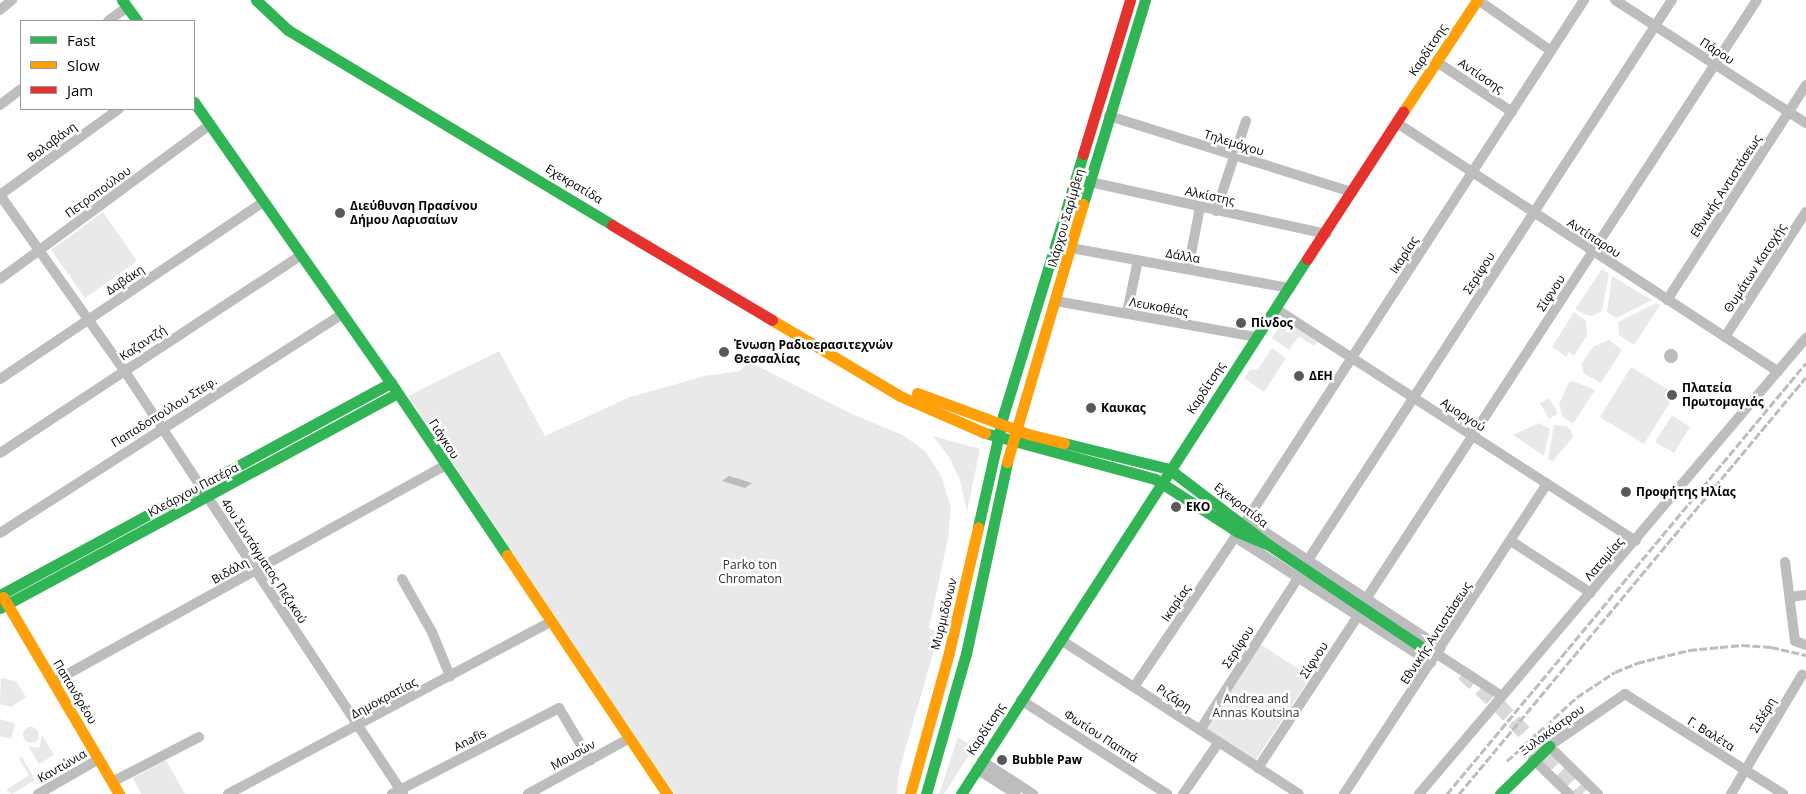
<!DOCTYPE html>
<html>
<head>
<meta charset="utf-8">
<style>
  body { margin:0 }
  #map { position:relative; width:1806px; height:794px; overflow:hidden; background:#fff; font-family:"Open Sans",sans-serif }
  div>[style] { position:absolute }
  .green>* { inset:0; background:#e9e9e9 }
  .round { border-radius:50% }
  .water>* { inset:0; background:#bbb }
  .secondary-tunnel>* { height:15px; margin-top:-7.5px; transform-origin:0; background:repeating-linear-gradient(90deg,#d9d9d9 0 15px,transparent 0 23px) }
  .street>* { height:10px; margin:-5px; padding:0 5px; transform-origin:5px; border-radius:5px; background:#bdbdbd }
  .fast>* { height:11px; margin:-5.5px; padding:0 5.5px; transform-origin:5.5px; border-radius:5.5px; background:#30b455 }
  .slow>* { height:11px; margin:-5.5px; padding:0 5.5px; transform-origin:5.5px; border-radius:5.5px; background:#ff9f0a }
  .jam>* { height:11px; margin:-5.5px; padding:0 5.5px; transform-origin:5.5px; border-radius:5.5px; background:#e5322d }
  .rail>* { height:3px; margin-top:-1.5px; transform-origin:0; background:repeating-linear-gradient(90deg,#bdbdbd 0 8px,transparent 0 10.5px) }
  .dots>* { width:14px; height:14px; translate:-50% -50%; box-sizing:border-box; border:2px solid #fff; border-radius:50% }
  span { translate:-50% -50%; white-space:nowrap; text-align:center; line-height:1.15; -webkit-text-stroke:5px #fff; paint-order:stroke }
  .street-label { font-size:12px; color:#000 }
  .poi-label { font-size:12px; color:#000; font-weight:700 }
  .left { translate:0 -50%; text-align:left }
  .park-label { font-size:12px; color:#2e2e2e }
  .legend { position:absolute; left:20px; top:20px; width:175px; height:90px; box-sizing:border-box; background:#fff; border:1px solid #999; margin:0; padding:6px 9px; list-style:none; font-size:15px; color:#000 }
  .legend li { display:flex; align-items:center; gap:10px; height:25px }
  .legend b { width:25px; border:1px solid #999 }
</style>
</head>
<body>
<div id="map">
  <div class="green">
    <i style="clip-path:polygon(103px 212px,137px 261px,85px 298px,51px 250px)"></i>
    <i style="clip-path:polygon(1602px 269px,1609px 274px,1602px 311px,1592px 316px,1584px 314px,1575px 309px)"></i>
    <i style="clip-path:polygon(1612px 276px,1652px 300px,1616px 318px,1607px 312px)"></i>
    <i style="clip-path:polygon(1656px 303px,1660px 305px,1634px 345px,1619px 335px,1618px 322px)"></i>
    <i style="clip-path:polygon(1574px 312px,1586px 321px,1587px 335px,1574px 356px,1569px 352px,1566px 357px,1552px 347px)"></i>
    <i style="clip-path:polygon(1284px 320px,1317px 342px,1314px 346px,1299px 336px,1289px 350px,1272px 338px)"></i>
    <i style="clip-path:polygon(1609px 340px,1622px 350px,1601px 383px,1583px 373px,1582px 363px,1593px 347px)"></i>
    <i style="clip-path:polygon(1272px 348px,1286px 358px,1264px 392px,1244px 378px,1250px 370px,1258px 369px)"></i>
    <i style="clip-path:polygon(499px 351px,545px 436px,630px 397px,705px 376px,740px 371px,749px 362px,854px 415px,903px 435px,926px 452px,942px 478px,951px 508px,948px 538px,929px 628px,939px 633px,899px 771px,897px 794px,675px 794px,408px 396px)"></i>
    <i style="clip-path:polygon(1631px 367px,1675px 394px,1644px 444px,1600px 417px)"></i>
    <i style="clip-path:polygon(1573px 381px,1595px 390px,1573px 424px,1562px 416px,1559px 404px,1568px 384px)"></i>
    <i style="clip-path:polygon(1549px 398px,1558px 413px,1549px 419px,1540px 403px)"></i>
    <i style="clip-path:polygon(1672px 415px,1690px 427px,1674px 453px,1655px 442px)"></i>
    <i style="clip-path:polygon(1539px 423px,1550px 429px,1544px 456px,1513px 435px)"></i>
    <i style="clip-path:polygon(1554px 425px,1566px 426px,1571px 430px,1573px 437px,1553px 461px,1548px 459px)"></i>
    <i style="clip-path:polygon(933px 436px,980px 449px,967px 512px,960px 480px,949px 457px)"></i>
    <i style="clip-path:polygon(1260px 644px,1311px 677px,1255px 761px,1205px 728px)"></i>
    <i style="clip-path:polygon(1px 678px,16px 681px,26px 697px,11px 707px,0 704px)"></i>
    <i style="clip-path:polygon(0 719px,15px 724px,11px 739px,0 736px)"></i>
    <i class="round" style="left:23px;top:727px;width:16px;height:16px"></i>
    <i style="clip-path:polygon(42px 735px,54px 755px,39px 764px,28px 746px,39px 748px)"></i>
    <i style="clip-path:polygon(958px 737px,977px 749px,971px 752px,944px 794px,939px 794px)"></i>
    <i style="clip-path:polygon(22px 757px,35px 780px,12px 794px,6px 790px,29px 775px,19px 759px)"></i>
    <i style="clip-path:polygon(166px 760px,185px 794px,141px 794px,133px 778px)"></i>
  </div>
  <div class="water">
    <i class="round" style="left:1664px;top:349px;width:14px;height:14px"></i>
    <i style="clip-path:polygon(729px 476px,752px 483px,745px 488px,722px 481px)"></i>
  </div>
  <div class="secondary-tunnel">
    <i style="left:1463px;top:673px;width:47px;rotate:41.5deg"></i>
    <i style="left:1498px;top:704px;width:123px;rotate:47deg"></i>
  </div>
  <div class="street">
    <i style="left:1478px;top:0;width:89px;rotate:34.9deg"></i>
    <i style="left:1615px;top:0;width:227px;rotate:32.8deg"></i>
    <i style="left:0;top:10px;width:16px;rotate:-40deg"></i>
    <i style="left:108px;top:21px;width:24px;rotate:-36deg"></i>
    <i style="left:1437px;top:62px;width:90px;rotate:33.7deg"></i>
    <i style="left:0;top:105px;width:26px;rotate:-37deg"></i>
    <i style="left:1109px;top:116px;width:255px;rotate:17.4deg"></i>
    <i style="left:1397px;top:123px;width:455px;rotate:33.1deg"></i>
    <i style="left:1090px;top:182px;width:242px;rotate:12.4deg"></i>
    <i style="left:0;top:195px;width:214px;rotate:54.7deg"></i>
    <i style="left:124px;top:370px;width:508px;rotate:56.65deg"></i>
    <i style="left:0;top:195px;width:147px;rotate:-35.9deg"></i>
    <i style="left:1216px;top:211px;width:95px;rotate:-71.6deg"></i>
    <i style="left:1071px;top:248px;width:223px;rotate:10.4deg"></i>
    <i style="left:1188px;top:269px;width:63px;rotate:-79deg"></i>
    <i style="left:0;top:279px;width:260px;rotate:-36.3deg"></i>
    <i style="left:1667px;top:300px;width:256px;rotate:-57.1deg"></i>
    <i style="left:1056px;top:301px;width:204px;rotate:10.2deg"></i>
    <i style="left:1276px;top:309px;width:428px;rotate:32.8deg"></i>
    <i style="left:1127px;top:313px;width:54px;rotate:-78.3deg"></i>
    <i style="left:1725px;top:337px;width:149px;rotate:-57.1deg"></i>
    <i style="left:0;top:379px;width:317px;rotate:-33.9deg"></i>
    <i style="left:0;top:453px;width:360px;rotate:-33.3deg"></i>
    <i style="left:1247px;top:520px;width:232px;rotate:33.4deg"></i>
    <i style="left:1244px;top:524px;width:625px;rotate:-57.02deg"></i>
    <i style="left:0;top:533px;width:407px;rotate:-32.6deg"></i>
    <i style="left:1235px;top:537px;width:233px;rotate:32.7deg"></i>
    <i style="left:1511px;top:541px;width:95px;rotate:33deg"></i>
    <i style="left:1308px;top:560px;width:668px;rotate:-56.98deg"></i>
    <i style="left:1785px;top:562px;width:80px;rotate:82.8deg"></i>
    <i style="left:1795px;top:641px;width:12px;rotate:20deg"></i>
    <i style="left:402px;top:579px;width:61px;rotate:60.5deg"></i>
    <i style="left:432px;top:632px;width:48px;rotate:67.8deg"></i>
    <i style="left:1790px;top:597px;width:16px;rotate:-7deg"></i>
    <i style="left:1366px;top:599px;width:715px;rotate:-56.87deg"></i>
    <i style="left:1061px;top:640px;width:283px;rotate:32.9deg"></i>
    <i style="left:1437px;top:654px;width:77px;rotate:32.9deg"></i>
    <i style="left:53px;top:682px;width:448px;rotate:-28.9deg"></i>
    <i style="left:1134px;top:687px;width:186px;rotate:-56deg"></i>
    <i style="left:1021px;top:700px;width:174px;rotate:32.8deg"></i>
    <i style="left:1200px;top:730px;width:181px;rotate:-57.2deg"></i>
    <i style="left:1533px;top:759px;width:50px;rotate:44.2deg"></i>
    <i style="left:982px;top:761px;width:61px;rotate:32.9deg"></i>
    <i style="left:1258px;top:768px;width:182px;rotate:-56.7deg"></i>
    <i style="left:977px;top:769px;width:46px;rotate:32.7deg"></i>
    <i style="left:112px;top:782px;width:98px;rotate:-27.3deg"></i>
    <i style="left:38px;top:794px;width:70px;rotate:-29.8deg"></i>
    <i style="left:228px;top:794px;width:365px;rotate:-28.1deg"></i>
    <i style="left:392px;top:794px;width:188px;rotate:-27.2deg"></i>
    <i style="left:559px;top:708px;width:61px;rotate:59.2deg"></i>
    <i style="left:528px;top:794px;width:116px;rotate:-28.8deg"></i>
    <i style="left:1183px;top:794px;width:63px;rotate:-55.3deg"></i>
    <i style="left:1344px;top:794px;width:371px;rotate:-56.8deg"></i>
    <i style="left:1419px;top:794px;width:598px;rotate:-49.68deg"></i>
    <i style="left:1598px;top:794px;width:69px;rotate:-135.6deg"></i>
    <i style="left:1549px;top:746px;width:92px;rotate:-34.4deg"></i>
    <i style="left:1625px;top:694px;width:187px;rotate:32.3deg"></i>
    <i style="left:1731px;top:794px;width:139px;rotate:-59.2deg"></i>
  </div>
  <div class="fast">
    <i style="left:122px;top:0;width:26px;rotate:54deg"></i>
    <i style="left:256px;top:0;width:44px;rotate:43.2deg"></i>
    <i style="left:288px;top:30px;width:378px;rotate:31deg"></i>
    <i style="left:194px;top:102px;width:343px;rotate:55deg"></i>
    <i style="left:391px;top:383px;width:207px;rotate:56deg"></i>
    <i style="left:1083px;top:204px;width:213px;rotate:-73.1deg"></i>
    <i style="left:985px;top:433px;width:176px;rotate:15.1deg"></i>
    <i style="left:1155px;top:479px;width:98px;rotate:32.6deg"></i>
    <i style="left:1238px;top:532px;width:34px;rotate:23deg"></i>
    <i style="left:1064px;top:443px;width:108px;rotate:13.9deg"></i>
    <i style="left:1169px;top:469px;width:126px;rotate:37.2deg"></i>
    <i style="left:1269px;top:545px;width:189px;rotate:33.8deg"></i>
    <i style="left:978px;top:527px;width:114px;rotate:-77.3deg"></i>
    <i style="left:1003px;top:416px;width:274px;rotate:-73deg"></i>
    <i style="left:0;top:595px;width:445px;rotate:-28.5deg"></i>
    <i style="left:0;top:608px;width:451px;rotate:-28.4deg"></i>
    <i style="left:926px;top:794px;width:146px;rotate:-74.1deg"></i>
    <i style="left:966px;top:654px;width:196px;rotate:-77.9deg"></i>
    <i style="left:961px;top:794px;width:637px;rotate:-57.11deg"></i>
    <i style="left:1500px;top:794px;width:69px;rotate:-44.4deg"></i>
  </div>
  <div class="slow">
    <i style="left:1403px;top:112px;width:134px;rotate:-56.5deg"></i>
    <i style="left:772px;top:320px;width:149px;rotate:30.7deg"></i>
    <i style="left:900px;top:396px;width:93px;rotate:23.5deg"></i>
    <i style="left:917px;top:393px;width:118px;rotate:20.3deg"></i>
    <i style="left:1028px;top:434px;width:37px;rotate:14deg"></i>
    <i style="left:1007px;top:462px;width:269px;rotate:-73.6deg"></i>
    <i style="left:507px;top:555px;width:288px;rotate:56.2deg"></i>
    <i style="left:3px;top:597px;width:229px;rotate:59.5deg"></i>
    <i style="left:910px;top:794px;width:147px;rotate:-74.6deg"></i>
    <i style="left:949px;top:652px;width:128px;rotate:-76.9deg"></i>
  </div>
  <div class="jam">
    <i style="left:1083px;top:154px;width:161px;rotate:-73deg"></i>
    <i style="left:612px;top:225px;width:186px;rotate:30.7deg"></i>
    <i style="left:1307px;top:259px;width:176px;rotate:-56.9deg"></i>
  </div>
  <div class="rail">
    <i style="left:1507px;top:761px;width:95px;rotate:-42.4deg"></i>
    <i style="left:1577px;top:697px;width:45px;rotate:-33.3deg"></i>
    <i style="left:1615px;top:672px;width:24px;rotate:-22deg"></i>
    <i style="left:1637px;top:663px;width:54px;rotate:-14deg"></i>
    <i style="left:1689px;top:650px;width:53px;rotate:-5.4deg"></i>
    <i style="left:1742px;top:645px;width:29px;rotate:4deg"></i>
    <i style="left:1771px;top:647px;width:36px;rotate:13deg"></i>
    <i style="left:1447px;top:794px;width:561px;rotate:-50.21deg"></i>
    <i style="left:1459px;top:794px;width:542px;rotate:-50.23deg"></i>
  </div>
  <div class="dots">
    <i style="left:340px;top:213px;background:#595959"></i>
    <i style="left:1241px;top:323px;background:#595959"></i>
    <i style="left:724px;top:352px;background:#595959"></i>
    <i style="left:1299px;top:376px;background:#595959"></i>
    <i style="left:1672px;top:395px;background:#595959"></i>
    <i style="left:1091px;top:408px;background:#595959"></i>
    <i style="left:1626px;top:492px;background:#595959"></i>
    <i style="left:1176px;top:507px;background:#595959"></i>
    <i style="left:1002px;top:760px;background:#595959"></i>
  </div>
  <div class="street-label">
    <span style="left:1428px;top:50px;rotate:-57deg">Καρδίτσης</span>
    <span style="left:1717px;top:51px;rotate:33deg">Πάρου</span>
    <span style="left:1481px;top:76px;rotate:34deg">Αντίσσης</span>
    <span style="left:52px;top:142px;rotate:-36deg">Βαλαβάνη</span>
    <span style="left:1234px;top:143px;rotate:17deg">Τηλεμάχου</span>
    <span style="left:574px;top:184px;rotate:31deg">Εχεκρατίδα</span>
    <span style="left:1726px;top:186px;rotate:-57deg">Εθνικής Αντιστάσεως</span>
    <span style="left:98px;top:192px;rotate:-36deg">Πετροπούλου</span>
    <span style="left:1210px;top:196px;rotate:12deg">Αλκίστης</span>
    <span style="left:1066px;top:218px;rotate:-74deg">Ιλάρχου Σαρίμβεη</span>
    <span style="left:1594px;top:238px;rotate:33deg">Αντίπαρου</span>
    <span style="left:1404px;top:255px;rotate:-57deg">Ικαρίας</span>
    <span style="left:1183px;top:256px;rotate:10deg">Δάλλα</span>
    <span style="left:1755px;top:268px;rotate:-57deg">Θυμάτων Κατοχής</span>
    <span style="left:1479px;top:273px;rotate:-57deg">Σερίφου</span>
    <span style="left:125px;top:280px;rotate:-34deg">Δαβάκη</span>
    <span style="left:1551px;top:293px;rotate:-57deg">Σίφνου</span>
    <span style="left:1159px;top:307px;rotate:10deg">Λευκοθέας</span>
    <span style="left:143px;top:343px;rotate:-33deg">Καζαντζή</span>
    <span style="left:1206px;top:388px;rotate:-57deg">Καρδίτσης</span>
    <span style="left:164px;top:412px;rotate:-32deg">Παπαδοπούλου Στεφ.</span>
    <span style="left:1463px;top:415px;rotate:33deg">Αμοργού</span>
    <span style="left:444px;top:439px;rotate:57deg">Γιάγκου</span>
    <span style="left:193px;top:490px;rotate:-28deg">Κλεάρχου Πατέρα</span>
    <span style="left:1241px;top:505px;rotate:38deg">Εχεκρατίδα</span>
    <span style="left:1604px;top:559px;rotate:-49deg">Λαταμίας</span>
    <span style="left:264px;top:561px;rotate:57deg">4ου Συντάγματος Πεζικού</span>
    <span style="left:230px;top:571px;rotate:-29deg">Βιδάλη</span>
    <span style="left:1176px;top:603px;rotate:-56deg">Ικαρίας</span>
    <span style="left:944px;top:614px;rotate:-76deg">Μυρμιδόνων</span>
    <span style="left:1436px;top:633px;rotate:-57deg">Εθνικής Αντιστάσεως</span>
    <span style="left:1238px;top:647px;rotate:-57deg">Σερίφου</span>
    <span style="left:1314px;top:660px;rotate:-57deg">Σίφνου</span>
    <span style="left:75px;top:692px;rotate:59deg">Παπανδρέου</span>
    <span style="left:384px;top:698px;rotate:-28deg">Δημοκρατίας</span>
    <span style="left:1174px;top:698px;rotate:33deg">Ριζάρη</span>
    <span style="left:1763px;top:715px;rotate:-59deg">Σιδέρη</span>
    <span style="left:986px;top:729px;rotate:-57deg">Καρδίτσης</span>
    <span style="left:1552px;top:730px;rotate:-36deg">Ξυλοκάστρου</span>
    <span style="left:1711px;top:734px;rotate:32deg">Γ. Βαλέτα</span>
    <span style="left:1101px;top:736px;rotate:33deg">Φωτίου Παππά</span>
    <span style="left:470px;top:740px;rotate:-27deg">Anafis</span>
    <span style="left:573px;top:755px;rotate:-29deg">Μουσών</span>
    <span style="left:62px;top:766px;rotate:-30deg">Καντώνια</span>
  </div>
  <div class="poi-label">
    <span class="left" style="left:350px;top:213px">Διεύθυνση Πρασίνου<br>Δήμου Λαρισαίων</span>
    <span class="left" style="left:1251px;top:323px">Πίνδος</span>
    <span class="left" style="left:734px;top:352px">Ένωση Ραδιοερασιτεχνών<br>Θεσσαλίας</span>
    <span class="left" style="left:1309px;top:376px">ΔΕΗ</span>
    <span class="left" style="left:1682px;top:395px">Πλατεία<br>Πρωτομαγιάς</span>
    <span class="left" style="left:1101px;top:408px">Καυκας</span>
    <span class="left" style="left:1636px;top:492px">Προφήτης Ηλίας</span>
    <span class="left" style="left:1186px;top:507px">EKO</span>
    <span class="left" style="left:1012px;top:760px">Bubble Paw</span>
  </div>
  <div class="park-label">
    <span style="left:750px;top:572px">Parko ton<br>Chromaton</span>
    <span style="left:1256px;top:706px">Andrea and<br>Annas Koutsina</span>
  </div>
  <ul class="legend">
  <li><b style="height:6px;background:#30b455"></b>Fast</li>
  <li><b style="height:6px;background:#ff9f0a"></b>Slow</li>
  <li><b style="height:6px;background:#e5322d"></b>Jam</li>
  </ul>
</div>
</body>
</html>
